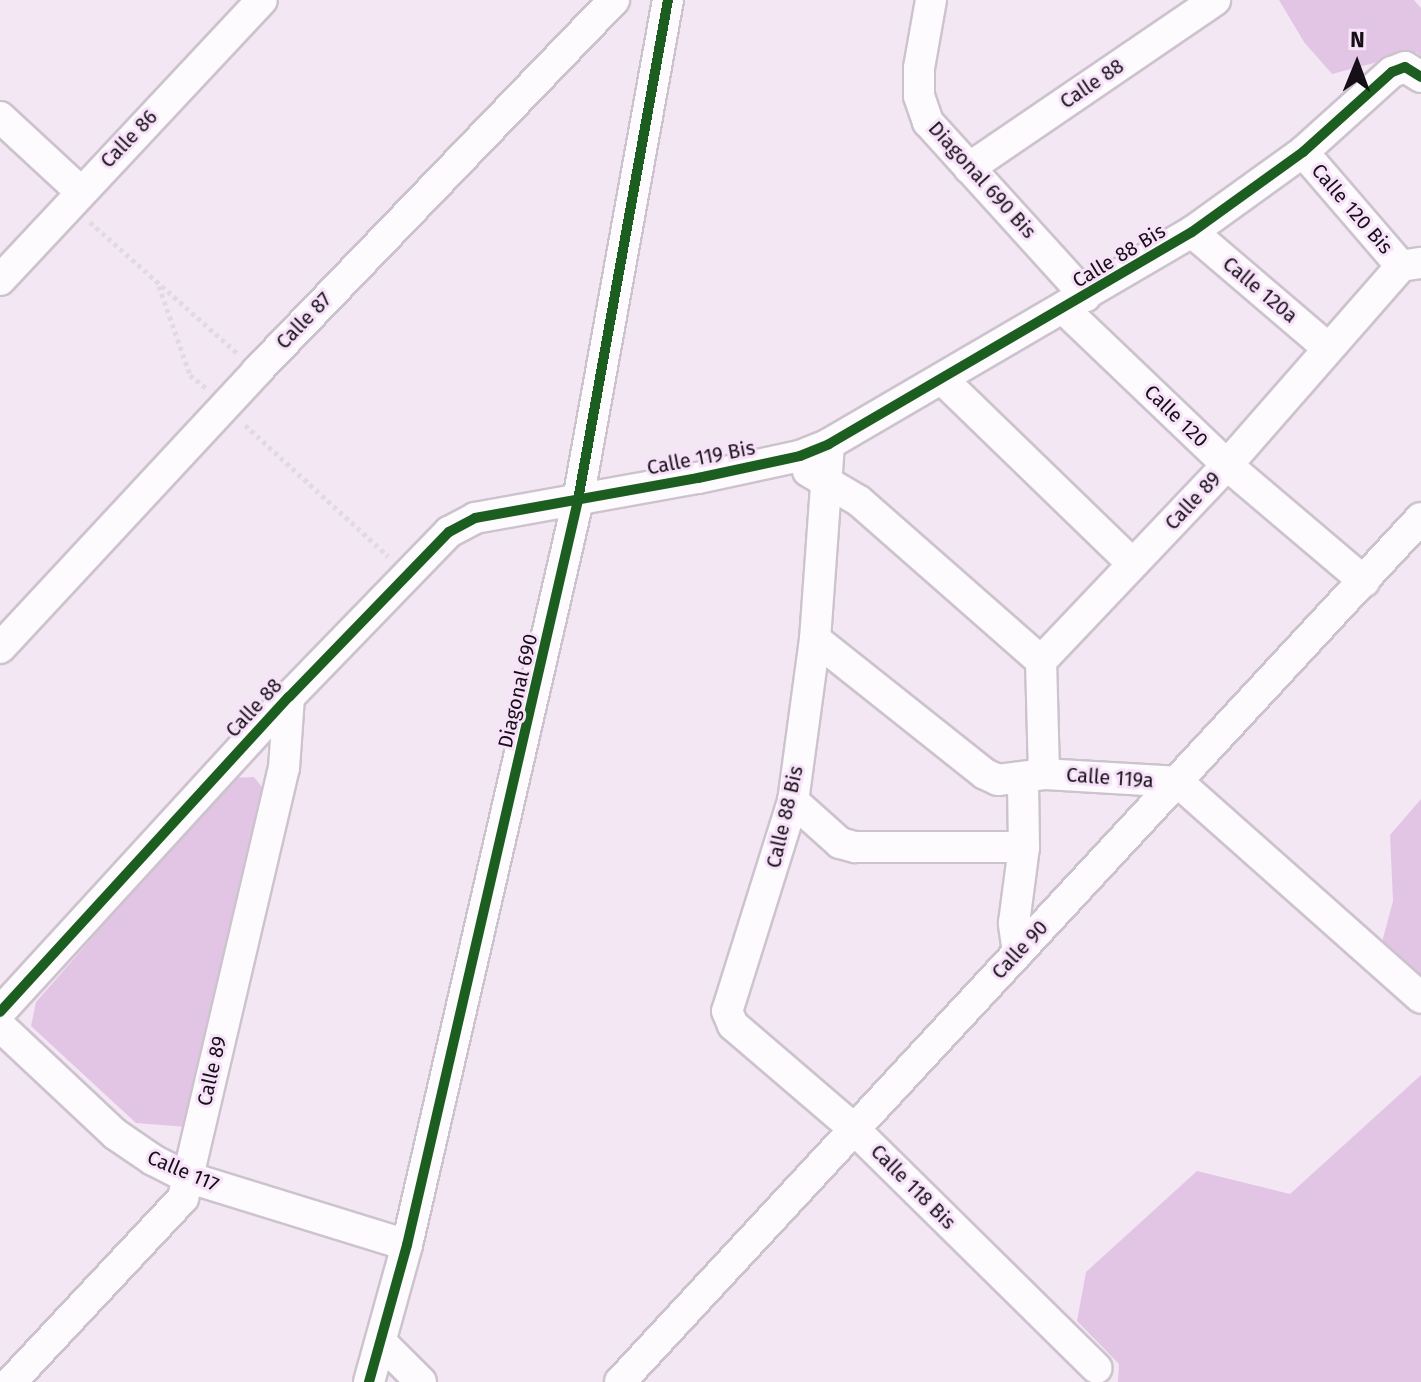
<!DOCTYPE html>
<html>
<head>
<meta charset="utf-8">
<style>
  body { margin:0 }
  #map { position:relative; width:1421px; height:1382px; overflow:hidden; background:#f3e7f4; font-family:"Fira Sans",sans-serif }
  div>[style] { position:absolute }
  .green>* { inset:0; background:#e2c5e5 }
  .path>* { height:5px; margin-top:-2.5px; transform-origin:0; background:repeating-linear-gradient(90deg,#dfdbe0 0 4px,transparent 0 8px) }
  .roads { filter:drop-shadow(2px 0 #cdc3ce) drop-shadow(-2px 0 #cdc3ce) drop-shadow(0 2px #cdc3ce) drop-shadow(0 -2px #cdc3ce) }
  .minor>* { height:30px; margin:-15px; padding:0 15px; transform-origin:15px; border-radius:15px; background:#fdfbfd }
  .cycleway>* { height:10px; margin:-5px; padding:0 5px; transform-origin:5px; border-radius:5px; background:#1b5e20 }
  span { translate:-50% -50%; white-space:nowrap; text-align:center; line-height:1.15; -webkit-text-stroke:6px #f7e2f9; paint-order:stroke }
  .street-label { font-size:20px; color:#160f17 }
  .north { position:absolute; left:1317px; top:24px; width:80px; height:80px; -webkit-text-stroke:6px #f7e2f9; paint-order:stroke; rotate:1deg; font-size:22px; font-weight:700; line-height:32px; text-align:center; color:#160f17 }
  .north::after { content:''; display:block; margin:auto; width:28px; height:36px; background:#160f17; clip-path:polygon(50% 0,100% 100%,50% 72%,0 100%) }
</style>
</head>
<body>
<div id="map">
  <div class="green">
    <i style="clip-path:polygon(1279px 0,1414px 0,1421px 8px,1421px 56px,1416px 52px,1332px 74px,1304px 42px)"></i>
    <i style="clip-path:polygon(254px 777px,265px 791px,187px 1127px,136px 1123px,31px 1026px,36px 1002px,232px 778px)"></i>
    <i style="clip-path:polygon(1421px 799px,1421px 1000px,1382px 942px,1393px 901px,1390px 835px)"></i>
    <i style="clip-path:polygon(1421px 1075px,1421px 1382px,1118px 1382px,1119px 1364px,1077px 1321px,1086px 1272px,1197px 1171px,1290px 1194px)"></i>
  </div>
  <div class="path">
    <i style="left:90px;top:222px;width:198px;rotate:41.7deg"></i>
    <i style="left:159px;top:286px;width:94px;rotate:70.8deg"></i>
    <i style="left:190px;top:375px;width:21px;rotate:39deg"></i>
    <i style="left:245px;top:425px;width:194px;rotate:42.5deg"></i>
  </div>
  <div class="roads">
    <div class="minor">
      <i style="left:931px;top:0;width:69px;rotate:100deg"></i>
      <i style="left:919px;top:68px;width:28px;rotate:90deg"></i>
      <i style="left:919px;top:96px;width:28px;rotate:71deg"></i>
      <i style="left:928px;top:122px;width:235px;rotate:47.8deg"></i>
      <i style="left:0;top:117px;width:109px;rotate:42.8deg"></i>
      <i style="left:1303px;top:152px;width:150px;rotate:49.3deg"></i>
      <i style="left:969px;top:168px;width:298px;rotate:-34.3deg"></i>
      <i style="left:1192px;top:232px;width:179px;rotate:40.5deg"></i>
      <i style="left:0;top:280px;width:383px;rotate:-46.9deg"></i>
      <i style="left:1065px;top:310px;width:224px;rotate:43.7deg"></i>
      <i style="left:1227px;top:465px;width:180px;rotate:40.3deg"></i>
      <i style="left:943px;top:380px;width:264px;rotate:44.1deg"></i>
      <i style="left:829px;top:444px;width:196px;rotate:94.1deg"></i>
      <i style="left:815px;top:639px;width:163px;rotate:97.7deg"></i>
      <i style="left:793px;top:801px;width:220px;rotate:107.4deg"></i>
      <i style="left:727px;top:1011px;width:15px;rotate:67deg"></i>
      <i style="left:733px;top:1025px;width:158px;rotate:40.6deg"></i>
      <i style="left:853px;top:1128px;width:342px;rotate:44.6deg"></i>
      <i style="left:808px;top:471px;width:59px;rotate:30.5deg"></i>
      <i style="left:859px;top:501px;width:242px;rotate:41.3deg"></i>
      <i style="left:815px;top:639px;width:217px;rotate:38.5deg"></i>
      <i style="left:985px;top:774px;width:14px;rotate:25deg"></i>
      <i style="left:998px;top:780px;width:46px;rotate:-7.4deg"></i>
      <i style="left:1044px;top:774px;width:134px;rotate:3.4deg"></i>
      <i style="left:1178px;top:782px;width:325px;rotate:41.6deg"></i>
      <i style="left:0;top:648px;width:378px;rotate:-47.1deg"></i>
      <i style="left:257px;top:371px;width:515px;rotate:-46.1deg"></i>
      <i style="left:1044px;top:774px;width:113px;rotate:-91.5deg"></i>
      <i style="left:1041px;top:661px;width:270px;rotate:-46.5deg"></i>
      <i style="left:1227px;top:465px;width:264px;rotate:-48.8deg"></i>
      <i style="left:1401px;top:266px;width:20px;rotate:-9deg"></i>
      <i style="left:793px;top:801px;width:63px;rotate:41.8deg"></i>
      <i style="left:840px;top:843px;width:16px;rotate:15deg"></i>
      <i style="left:855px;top:847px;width:169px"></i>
      <i style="left:1018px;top:953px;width:30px;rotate:-98deg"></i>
      <i style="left:1014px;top:923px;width:77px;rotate:-82.5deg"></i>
      <i style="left:1024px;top:847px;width:67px;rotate:-90.9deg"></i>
      <i style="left:0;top:1012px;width:427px;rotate:-47.5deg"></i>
      <i style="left:289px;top:697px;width:230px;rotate:-45.9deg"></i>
      <i style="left:449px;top:532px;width:30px;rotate:-28deg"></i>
      <i style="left:475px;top:518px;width:227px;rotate:-10.2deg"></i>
      <i style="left:698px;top:478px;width:104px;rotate:-12.2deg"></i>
      <i style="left:800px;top:456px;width:31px;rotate:-22deg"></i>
      <i style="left:829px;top:444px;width:420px;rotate:-30.3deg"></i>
      <i style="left:1192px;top:232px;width:137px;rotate:-35.8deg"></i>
      <i style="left:1303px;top:152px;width:120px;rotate:-42deg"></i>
      <i style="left:1392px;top:72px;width:14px;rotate:-21deg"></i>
      <i style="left:1405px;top:67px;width:19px;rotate:32deg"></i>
      <i style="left:0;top:1026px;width:158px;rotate:43.2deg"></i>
      <i style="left:115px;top:1134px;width:46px;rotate:34.4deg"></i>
      <i style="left:153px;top:1160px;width:38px;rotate:27deg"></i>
      <i style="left:187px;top:1177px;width:230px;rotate:17.2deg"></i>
      <i style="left:382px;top:1343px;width:55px;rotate:45deg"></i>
      <i style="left:11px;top:1382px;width:252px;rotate:-46.9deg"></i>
      <i style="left:183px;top:1198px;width:442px;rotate:-76.8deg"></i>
      <i style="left:284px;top:768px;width:71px;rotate:-86deg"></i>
      <i style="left:369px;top:1382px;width:142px;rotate:-74.5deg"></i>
      <i style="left:407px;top:1245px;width:764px;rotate:-77.07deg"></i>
      <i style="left:578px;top:500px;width:508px;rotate:-79.8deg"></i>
      <i style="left:620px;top:1382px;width:1178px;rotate:-47.17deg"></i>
    </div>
  </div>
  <div class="cycleway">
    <i style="left:0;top:1012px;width:427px;rotate:-47.5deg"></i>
    <i style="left:289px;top:697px;width:230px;rotate:-45.9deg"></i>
    <i style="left:449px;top:532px;width:30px;rotate:-28deg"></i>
    <i style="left:475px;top:518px;width:227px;rotate:-10.2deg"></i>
    <i style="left:698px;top:478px;width:104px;rotate:-12.2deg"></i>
    <i style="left:800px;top:456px;width:31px;rotate:-22deg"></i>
    <i style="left:829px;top:444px;width:420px;rotate:-30.3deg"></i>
    <i style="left:1192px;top:232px;width:137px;rotate:-35.8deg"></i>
    <i style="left:1303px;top:152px;width:120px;rotate:-42deg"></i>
    <i style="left:1392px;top:72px;width:14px;rotate:-21deg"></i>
    <i style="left:1405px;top:67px;width:19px;rotate:32deg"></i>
    <i style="left:369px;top:1382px;width:142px;rotate:-74.5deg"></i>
    <i style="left:407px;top:1245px;width:764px;rotate:-77.07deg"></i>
    <i style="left:578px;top:500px;width:508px;rotate:-79.8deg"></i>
  </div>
  <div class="street-label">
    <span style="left:1092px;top:84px;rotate:-34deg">Calle 88</span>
    <span style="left:129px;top:139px;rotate:-46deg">Calle 86</span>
    <span style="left:982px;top:180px;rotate:48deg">Diagonal 690 Bis</span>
    <span style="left:1352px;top:209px;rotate:49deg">Calle 120 Bis</span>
    <span style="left:1119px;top:256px;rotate:-31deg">Calle 88 Bis</span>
    <span style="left:1260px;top:290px;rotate:40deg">Calle 120a</span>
    <span style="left:304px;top:321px;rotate:-46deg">Calle 87</span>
    <span style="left:1176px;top:416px;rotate:44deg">Calle 120</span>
    <span style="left:701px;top:458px;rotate:-11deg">Calle 119 Bis</span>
    <span style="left:1193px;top:501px;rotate:-47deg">Calle 89</span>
    <span style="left:518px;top:691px;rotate:-77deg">Diagonal 690</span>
    <span style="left:254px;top:708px;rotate:-47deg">Calle 88</span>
    <span style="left:1110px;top:778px;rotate:4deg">Calle 119a</span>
    <span style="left:785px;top:817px;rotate:-77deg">Calle 88 Bis</span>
    <span style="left:1020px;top:950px;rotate:-47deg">Calle 90</span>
    <span style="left:212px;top:1071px;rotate:-77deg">Calle 89</span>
    <span style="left:183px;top:1171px;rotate:23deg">Calle 117</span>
    <span style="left:913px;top:1187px;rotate:45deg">Calle 118 Bis</span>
  </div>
  <div class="north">N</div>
</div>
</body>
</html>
